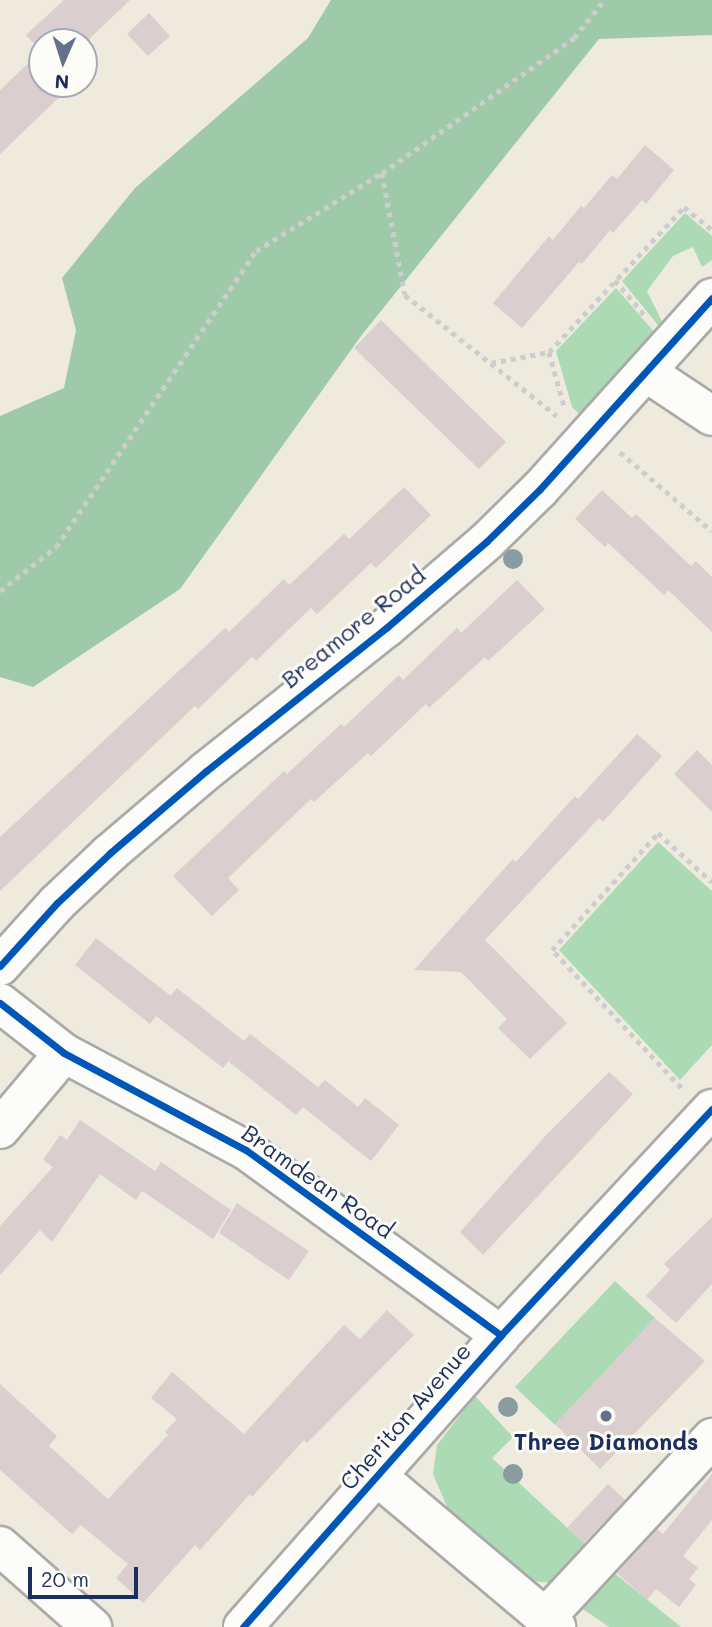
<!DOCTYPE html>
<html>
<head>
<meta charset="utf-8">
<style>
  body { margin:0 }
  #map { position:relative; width:712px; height:1627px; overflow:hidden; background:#eeeade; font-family:Mali,sans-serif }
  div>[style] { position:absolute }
  .green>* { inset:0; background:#abdab5 }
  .forest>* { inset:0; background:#9fcaa9 }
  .building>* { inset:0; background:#dbcece }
  .path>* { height:4.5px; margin-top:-2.25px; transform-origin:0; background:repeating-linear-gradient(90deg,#cdcdce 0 5px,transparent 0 10px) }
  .roads { filter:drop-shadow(2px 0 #aaaaa9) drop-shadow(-2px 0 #aaaaa9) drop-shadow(0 2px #aaaaa9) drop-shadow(0 -2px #aaaaa9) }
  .minor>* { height:38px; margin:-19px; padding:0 19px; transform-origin:19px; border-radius:19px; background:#fcfcfa }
  .cycleway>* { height:7px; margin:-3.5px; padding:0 3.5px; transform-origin:3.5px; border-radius:3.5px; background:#0057b8 }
  .trees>* { width:20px; height:20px; margin:-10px; border-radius:50%; background:#899da0 }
  .dots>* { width:19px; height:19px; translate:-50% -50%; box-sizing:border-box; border:4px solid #fdfcf7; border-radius:50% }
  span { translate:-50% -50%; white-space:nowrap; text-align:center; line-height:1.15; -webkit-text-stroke:6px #fdfcf7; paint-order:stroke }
  .street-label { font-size:23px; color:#1b2f5e }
  .poi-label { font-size:23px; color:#1b2f5e; font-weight:700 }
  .north { position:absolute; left:28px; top:28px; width:70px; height:70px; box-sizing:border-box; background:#fdfcf7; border:2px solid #a3aaba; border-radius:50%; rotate:183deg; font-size:19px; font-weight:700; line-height:28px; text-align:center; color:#1b2f5e }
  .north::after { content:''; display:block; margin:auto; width:24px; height:32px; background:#65708b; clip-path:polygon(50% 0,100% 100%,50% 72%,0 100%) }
  .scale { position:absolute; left:28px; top:1567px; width:110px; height:32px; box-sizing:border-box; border:4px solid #1b2f5e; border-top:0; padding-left:9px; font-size:21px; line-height:24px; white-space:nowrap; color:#1b2f5e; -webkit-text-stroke:5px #fdfcf7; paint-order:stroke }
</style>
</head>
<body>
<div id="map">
  <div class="green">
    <i style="clip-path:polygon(685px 213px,712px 236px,712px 260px,702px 267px,693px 247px,673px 256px,647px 291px,665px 328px,662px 330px,622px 281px)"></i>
    <i style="clip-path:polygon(616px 288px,656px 334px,583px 418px,572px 407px,556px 351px)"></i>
    <i style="clip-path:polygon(658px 842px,712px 891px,712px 1045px,680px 1080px,559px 950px)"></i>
    <i style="clip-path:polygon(615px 1281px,655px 1318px,555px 1425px,515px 1387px)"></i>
    <i style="clip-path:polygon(475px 1396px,513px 1437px,492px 1458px,588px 1547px,555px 1583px,529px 1581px,448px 1509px,433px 1474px,437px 1445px)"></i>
    <i style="clip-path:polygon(603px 1564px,681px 1627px,609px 1627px,583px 1609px,581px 1602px)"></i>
  </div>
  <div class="forest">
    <i style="clip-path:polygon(331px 0,712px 0,712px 35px,599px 39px,361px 336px,180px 589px,33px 687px,0 677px,0 416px,64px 388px,76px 330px,62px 278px,135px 188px,308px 38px)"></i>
  </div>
  <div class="building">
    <i style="clip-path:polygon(64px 0,130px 0,84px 44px,42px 42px,42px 84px,73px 84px,0 154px,0 90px,41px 51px,26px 35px)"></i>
    <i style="clip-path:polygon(149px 13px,170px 36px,148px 56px,127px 34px)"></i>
    <i style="clip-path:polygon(645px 145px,674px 170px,646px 204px,642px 200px,613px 233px,610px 230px,582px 264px,579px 262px,522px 328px,493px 303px,549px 236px,553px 240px,581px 206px,584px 208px,612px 175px,617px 179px)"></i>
    <i style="clip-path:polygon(381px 320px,506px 442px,479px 469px,354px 348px)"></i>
    <i style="clip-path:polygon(404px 487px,431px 515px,376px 568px,371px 563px,317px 614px,311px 608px,256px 661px,252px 657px,198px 709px,195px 706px,0 891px,0 837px,225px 628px,229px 632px,284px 579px,289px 585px,344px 534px,349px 539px)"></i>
    <i style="clip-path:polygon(602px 490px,632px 518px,636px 514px,691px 566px,696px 561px,712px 577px,712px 632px,668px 590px,664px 595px,608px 543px,605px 547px,575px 519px)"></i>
    <i style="clip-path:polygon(517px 580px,545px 609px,488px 661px,485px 657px,429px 708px,426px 704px,371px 756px,368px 753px,314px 802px,311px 799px,228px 878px,239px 890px,212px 916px,173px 876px,284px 771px,287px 774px,341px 724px,344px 727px,399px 675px,403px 680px,457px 628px,461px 633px)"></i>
    <i style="clip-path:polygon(637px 734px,662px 756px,603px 822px,599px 818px,485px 940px,567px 1023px,530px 1059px,498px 1028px,507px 1019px,461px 972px,414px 970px,513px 859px,516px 862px,575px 796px,578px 799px)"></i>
    <i style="clip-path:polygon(697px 750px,712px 765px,712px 812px,674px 774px)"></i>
    <i style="clip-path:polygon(96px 938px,171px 996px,169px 998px,177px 988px,244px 1041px,250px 1034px,318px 1087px,325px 1080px,358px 1107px,365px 1098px,399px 1125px,371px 1161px,303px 1107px,296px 1115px,229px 1062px,234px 1054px,223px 1068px,156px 1016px,150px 1024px,75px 965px)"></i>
    <i style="clip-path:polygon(609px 1072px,633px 1094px,483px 1255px,460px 1232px,547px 1134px)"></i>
    <i style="clip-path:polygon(80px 1120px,155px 1171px,153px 1175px,161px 1162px,231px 1210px,213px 1239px,142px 1191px,136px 1200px,100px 1174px,52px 1242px,40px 1230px,0 1275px,0 1226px,53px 1167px,43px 1160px,60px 1135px,67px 1140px)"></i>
    <i style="clip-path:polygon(237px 1203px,309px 1251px,289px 1280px,219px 1233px)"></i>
    <i style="clip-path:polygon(712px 1217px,712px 1284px,676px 1323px,646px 1296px,670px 1270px,664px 1264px)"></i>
    <i style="clip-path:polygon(387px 1310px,414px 1335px,307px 1443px,304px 1440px,252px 1497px,250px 1494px,200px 1550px,195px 1545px,143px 1603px,116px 1578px,128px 1564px,81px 1525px,72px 1534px,0 1470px,0 1384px,57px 1436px,49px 1446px,108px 1499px,168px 1435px,165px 1432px,177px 1419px,151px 1398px,172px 1372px,244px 1434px,344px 1325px,360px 1339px)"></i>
    <i style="clip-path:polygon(655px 1318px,705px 1361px,600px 1469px,555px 1424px)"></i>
    <i style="clip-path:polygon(712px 1474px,712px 1520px,683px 1556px,698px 1568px,689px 1579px,696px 1585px,679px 1607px,656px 1589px,647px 1600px,617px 1573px,657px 1529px,663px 1534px)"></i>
    <i style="clip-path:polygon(608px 1484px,625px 1500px,584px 1543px,567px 1528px)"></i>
  </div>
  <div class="path">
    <i style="left:382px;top:173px;width:124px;rotate:79.3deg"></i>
    <i style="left:405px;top:295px;width:194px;rotate:38.5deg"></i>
    <i style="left:615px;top:280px;width:50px;rotate:49.9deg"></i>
    <i style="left:549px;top:352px;width:55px;rotate:74.2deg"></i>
    <i style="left:491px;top:363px;width:59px;rotate:-10.7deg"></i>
    <i style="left:549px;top:352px;width:198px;rotate:-47deg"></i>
    <i style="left:684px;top:207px;width:36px;rotate:39deg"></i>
    <i style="left:620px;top:452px;width:121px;rotate:40.7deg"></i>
    <i style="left:0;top:591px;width:71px;rotate:-38.2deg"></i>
    <i style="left:56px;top:547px;width:357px;rotate:-56deg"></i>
    <i style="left:256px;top:251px;width:148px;rotate:-31.8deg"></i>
    <i style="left:382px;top:173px;width:235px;rotate:-35.1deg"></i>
    <i style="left:574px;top:38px;width:48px;rotate:-51.7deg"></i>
    <i style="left:681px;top:1088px;width:189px;rotate:-133.1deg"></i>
    <i style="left:552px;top:950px;width:158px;rotate:-47.8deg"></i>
    <i style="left:658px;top:833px;width:73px;rotate:42.2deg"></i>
  </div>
  <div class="roads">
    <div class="minor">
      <i style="left:646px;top:372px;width:79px;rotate:33.7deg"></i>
      <i style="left:0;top:966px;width:85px;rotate:-47.9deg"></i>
      <i style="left:57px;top:903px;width:73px;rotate:-43.3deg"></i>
      <i style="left:110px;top:853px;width:126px;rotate:-40.5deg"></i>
      <i style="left:206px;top:771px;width:230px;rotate:-38.5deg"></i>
      <i style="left:386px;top:628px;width:133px;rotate:-40.7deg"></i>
      <i style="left:487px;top:541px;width:74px;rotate:-44.5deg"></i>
      <i style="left:540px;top:489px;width:257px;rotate:-48deg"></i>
      <i style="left:0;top:1003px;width:81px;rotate:38deg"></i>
      <i style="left:64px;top:1053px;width:206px;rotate:28.1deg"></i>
      <i style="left:246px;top:1150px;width:315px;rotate:36deg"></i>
      <i style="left:0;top:1129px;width:99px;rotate:-49.9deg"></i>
      <i style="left:378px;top:1477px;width:233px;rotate:40.1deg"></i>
      <i style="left:0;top:1546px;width:123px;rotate:41.4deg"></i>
      <i style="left:545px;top:1618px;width:246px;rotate:-47.1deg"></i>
      <i style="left:243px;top:1627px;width:390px;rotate:-48.5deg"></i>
      <i style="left:501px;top:1335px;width:309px;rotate:-47deg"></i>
    </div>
  </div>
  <div class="cycleway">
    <i style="left:0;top:966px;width:85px;rotate:-47.9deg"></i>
    <i style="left:57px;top:903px;width:73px;rotate:-43.3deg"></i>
    <i style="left:110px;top:853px;width:126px;rotate:-40.5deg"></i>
    <i style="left:206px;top:771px;width:230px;rotate:-38.5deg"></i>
    <i style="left:386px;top:628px;width:133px;rotate:-40.7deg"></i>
    <i style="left:487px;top:541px;width:74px;rotate:-44.5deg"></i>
    <i style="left:540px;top:489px;width:257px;rotate:-48deg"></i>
    <i style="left:0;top:1003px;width:81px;rotate:38deg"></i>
    <i style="left:64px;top:1053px;width:206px;rotate:28.1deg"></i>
    <i style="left:246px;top:1150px;width:315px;rotate:36deg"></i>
    <i style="left:243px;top:1627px;width:390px;rotate:-48.5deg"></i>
    <i style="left:501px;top:1335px;width:309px;rotate:-47deg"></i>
  </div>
  <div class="trees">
    <i style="left:513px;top:559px"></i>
    <i style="left:508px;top:1407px"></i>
    <i style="left:513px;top:1474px"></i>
  </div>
  <div class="dots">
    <i style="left:606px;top:1416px;background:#65708b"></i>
  </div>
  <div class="street-label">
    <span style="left:353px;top:627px;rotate:-39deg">Breamore Road</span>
    <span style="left:318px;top:1181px;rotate:35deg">Bramdean Road</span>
    <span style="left:405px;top:1416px;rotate:-49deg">Cheriton Avenue</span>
  </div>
  <div class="poi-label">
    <span style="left:606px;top:1441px">Three Diamonds</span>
  </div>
  <div class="north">N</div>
  <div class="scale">20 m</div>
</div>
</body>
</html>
